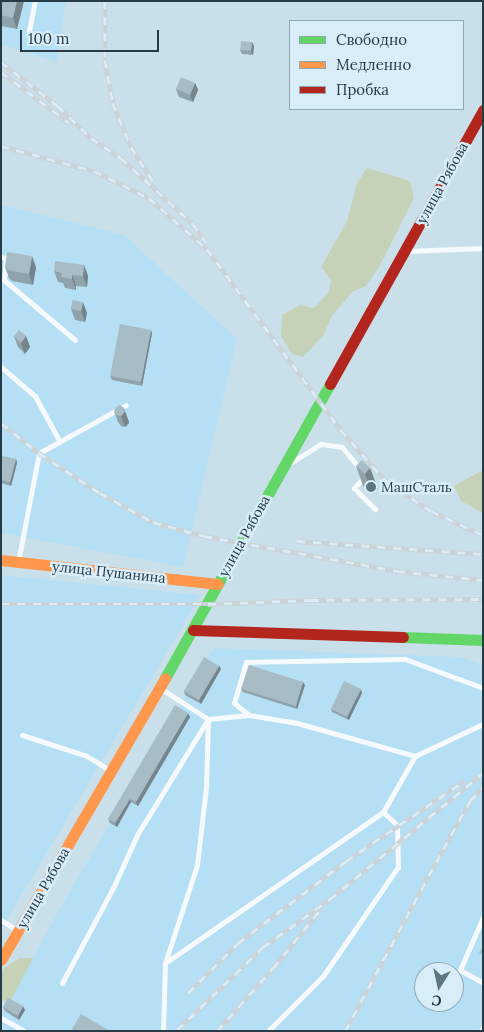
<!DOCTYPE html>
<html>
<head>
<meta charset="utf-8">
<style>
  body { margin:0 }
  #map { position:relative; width:484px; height:1032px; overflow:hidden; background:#c9e0eb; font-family:Lora,serif }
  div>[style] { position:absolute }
  .built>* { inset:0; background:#b4dff5 }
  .green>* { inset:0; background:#c5d2b7 }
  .lane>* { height:5px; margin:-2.5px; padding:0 2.5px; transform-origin:2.5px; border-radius:2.5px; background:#f7fafc }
  .fast>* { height:11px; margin:-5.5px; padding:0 5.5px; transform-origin:5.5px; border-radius:5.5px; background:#63d668 }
  .slow>* { height:11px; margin:-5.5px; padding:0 5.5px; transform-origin:5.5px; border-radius:5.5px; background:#ff974d }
  .jam>* { height:11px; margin:-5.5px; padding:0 5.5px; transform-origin:5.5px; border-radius:5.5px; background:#b3261e }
  .rail>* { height:4.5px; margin-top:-2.25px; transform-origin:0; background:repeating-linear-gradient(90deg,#d9edf8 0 8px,#ccd3d7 0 16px); box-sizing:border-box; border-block:1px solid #ccd3d7 }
  .wall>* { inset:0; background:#90a2aa }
  .shaded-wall>* { inset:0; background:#76848b }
  .building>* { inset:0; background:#a8bcc6 }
  .dots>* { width:14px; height:14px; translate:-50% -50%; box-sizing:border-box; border:2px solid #d9edf8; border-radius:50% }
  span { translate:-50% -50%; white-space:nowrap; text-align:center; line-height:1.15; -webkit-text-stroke:5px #d9edf8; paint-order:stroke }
  .street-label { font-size:14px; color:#263b46 }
  .poi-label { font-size:14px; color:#263b46 }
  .left { translate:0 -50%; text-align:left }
  .frame { position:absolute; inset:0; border:2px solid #263b46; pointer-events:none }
  .legend { position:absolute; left:289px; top:20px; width:175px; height:90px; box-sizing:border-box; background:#d9edf8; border:1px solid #91a6b1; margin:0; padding:6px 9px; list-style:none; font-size:15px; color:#263b46 }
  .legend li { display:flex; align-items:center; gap:10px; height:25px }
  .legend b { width:25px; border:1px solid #91a6b1 }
  .north { position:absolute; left:414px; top:962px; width:50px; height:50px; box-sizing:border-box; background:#d9edf8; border:1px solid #91a6b1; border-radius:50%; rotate:190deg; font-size:14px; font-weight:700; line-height:20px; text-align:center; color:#263b46 }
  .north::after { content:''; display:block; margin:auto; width:18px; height:22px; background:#5f7580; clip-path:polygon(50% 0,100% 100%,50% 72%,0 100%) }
  .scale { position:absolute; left:20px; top:30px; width:139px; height:22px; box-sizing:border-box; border:2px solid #263b46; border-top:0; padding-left:6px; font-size:15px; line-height:18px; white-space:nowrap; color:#263b46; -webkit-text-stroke:4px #d9edf8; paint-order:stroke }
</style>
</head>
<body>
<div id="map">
  <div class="built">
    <i style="clip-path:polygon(1px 1px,66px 1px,57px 62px,1px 44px)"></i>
    <i style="clip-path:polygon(1px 205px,124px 235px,237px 339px,183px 567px,1px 533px)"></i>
    <i style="clip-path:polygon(1px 575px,201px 595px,1px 929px)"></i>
    <i style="clip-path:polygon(evenodd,214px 648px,460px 657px,483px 665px,483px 1031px,1px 1031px,1px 1017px,64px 901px,214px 648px,424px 972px,454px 972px,454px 1002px,424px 1002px,424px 972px)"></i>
  </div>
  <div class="green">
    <i style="clip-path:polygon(367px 168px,410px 181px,414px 198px,379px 267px,366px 286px,352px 292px,332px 316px,323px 336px,303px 357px,292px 354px,281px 336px,282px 315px,300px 305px,314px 308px,329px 292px,331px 280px,321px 267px,347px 221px,357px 183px)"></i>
    <i style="clip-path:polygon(483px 470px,483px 513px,461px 501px,454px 486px)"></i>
    <i style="clip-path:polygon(20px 958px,33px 958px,10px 1002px,1px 1000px,1px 974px,4px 968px)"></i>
  </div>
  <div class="lane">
    <i style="left:29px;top:31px;width:31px;rotate:-79deg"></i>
    <i style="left:406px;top:251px;width:77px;rotate:-2.2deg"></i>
    <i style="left:1px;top:257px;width:5px;rotate:11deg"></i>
    <i style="left:6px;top:258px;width:22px;rotate:95deg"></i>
    <i style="left:4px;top:280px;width:93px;rotate:40.2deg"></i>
    <i style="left:1px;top:367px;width:45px;rotate:40.5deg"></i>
    <i style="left:35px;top:396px;width:52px;rotate:61.5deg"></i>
    <i style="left:292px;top:462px;width:34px;rotate:-32deg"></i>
    <i style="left:321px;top:444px;width:21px;rotate:8deg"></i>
    <i style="left:342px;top:447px;width:28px;rotate:51deg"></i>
    <i style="left:364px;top:477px;width:15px;rotate:132deg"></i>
    <i style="left:354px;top:488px;width:30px;rotate:45deg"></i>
    <i style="left:18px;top:562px;width:111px;rotate:-79.1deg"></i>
    <i style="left:39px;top:453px;width:99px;rotate:-28.9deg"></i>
    <i style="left:249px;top:715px;width:19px;rotate:-141deg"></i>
    <i style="left:234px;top:703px;width:43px;rotate:-73.7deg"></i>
    <i style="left:246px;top:662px;width:159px;rotate:-1.1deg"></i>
    <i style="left:405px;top:659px;width:83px;rotate:20.4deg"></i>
    <i style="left:22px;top:735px;width:68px;rotate:17.9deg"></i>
    <i style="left:87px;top:756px;width:28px;rotate:32deg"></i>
    <i style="left:483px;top:917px;width:58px;rotate:113.5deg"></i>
    <i style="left:460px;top:970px;width:26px;rotate:29deg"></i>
    <i style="left:1px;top:920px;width:20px;rotate:33deg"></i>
    <i style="left:165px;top:963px;width:103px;rotate:-71.9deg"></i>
    <i style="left:197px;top:865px;width:79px;rotate:-83.4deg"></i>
    <i style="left:206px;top:787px;width:68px;rotate:-88.3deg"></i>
    <i style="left:208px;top:719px;width:41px;rotate:-5.6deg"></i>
    <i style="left:249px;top:715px;width:49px;rotate:9.5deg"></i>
    <i style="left:297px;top:723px;width:123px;rotate:15.6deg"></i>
    <i style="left:415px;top:756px;width:75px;rotate:-25.2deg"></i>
    <i style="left:62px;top:983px;width:108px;rotate:-61.8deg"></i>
    <i style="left:113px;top:888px;width:58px;rotate:-65.6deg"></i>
    <i style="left:137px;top:835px;width:136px;rotate:-58.5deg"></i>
    <i style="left:208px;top:719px;width:57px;rotate:-147.1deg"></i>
    <i style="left:1px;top:1018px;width:26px;rotate:29deg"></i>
    <i style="left:163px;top:1031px;width:68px;rotate:-88.3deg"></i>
    <i style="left:165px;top:963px;width:265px;rotate:-34.7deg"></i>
    <i style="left:383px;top:812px;width:64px;rotate:-60.3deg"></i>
    <i style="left:268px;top:1031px;width:78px;rotate:-45deg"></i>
    <i style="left:323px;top:976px;width:132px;rotate:-55.5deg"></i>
    <i style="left:398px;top:867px;width:42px;rotate:-91.4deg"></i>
    <i style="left:397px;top:825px;width:19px;rotate:-137deg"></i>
    <i style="left:481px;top:1031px;width:4px;rotate:-63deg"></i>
  </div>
  <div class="fast">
    <i style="left:403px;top:637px;width:80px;rotate:2.1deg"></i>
    <i style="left:165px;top:678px;width:337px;rotate:-60.7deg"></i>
  </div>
  <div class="slow">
    <i style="left:1px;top:560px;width:218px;rotate:6.3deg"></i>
    <i style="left:1px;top:960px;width:326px;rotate:-59.8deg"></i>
  </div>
  <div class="jam">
    <i style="left:330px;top:384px;width:314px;rotate:-60.8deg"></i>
    <i style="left:193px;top:630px;width:210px;rotate:1.9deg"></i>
  </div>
  <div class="rail">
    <i style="left:105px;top:1px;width:59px;rotate:90deg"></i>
    <i style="left:105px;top:60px;width:44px;rotate:79.5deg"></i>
    <i style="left:113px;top:103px;width:48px;rotate:67.8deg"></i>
    <i style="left:131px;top:147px;width:40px;rotate:57.1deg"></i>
    <i style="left:1px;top:62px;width:72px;rotate:37.7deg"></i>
    <i style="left:58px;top:106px;width:46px;rotate:44.1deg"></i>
    <i style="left:91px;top:138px;width:36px;rotate:34deg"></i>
    <i style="left:121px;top:158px;width:98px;rotate:42.5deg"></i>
    <i style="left:193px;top:224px;width:22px;rotate:54deg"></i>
    <i style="left:1px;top:72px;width:84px;rotate:36.7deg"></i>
    <i style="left:1px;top:146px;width:96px;rotate:15deg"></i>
    <i style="left:94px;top:171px;width:61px;rotate:26.1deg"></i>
    <i style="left:149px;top:198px;width:77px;rotate:41.3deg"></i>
    <i style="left:207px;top:249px;width:225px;rotate:53.5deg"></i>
    <i style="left:341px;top:430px;width:67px;rotate:48.7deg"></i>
    <i style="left:385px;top:480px;width:55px;rotate:34deg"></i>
    <i style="left:431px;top:511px;width:57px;rotate:24.8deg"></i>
    <i style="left:1px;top:423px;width:48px;rotate:38.3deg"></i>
    <i style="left:39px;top:453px;width:73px;rotate:33.3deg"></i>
    <i style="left:100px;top:493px;width:60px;rotate:28.7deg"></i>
    <i style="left:153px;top:522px;width:53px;rotate:15.4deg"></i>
    <i style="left:204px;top:536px;width:196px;rotate:10.3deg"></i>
    <i style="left:397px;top:571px;width:86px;rotate:6deg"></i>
    <i style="left:297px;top:541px;width:186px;rotate:4deg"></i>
    <i style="left:1px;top:604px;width:207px"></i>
    <i style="left:208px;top:604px;width:103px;rotate:-2.2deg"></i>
    <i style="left:311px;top:600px;width:172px;rotate:-0.3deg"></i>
    <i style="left:188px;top:993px;width:71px;rotate:-45deg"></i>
    <i style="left:238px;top:943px;width:136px;rotate:-37.2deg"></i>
    <i style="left:346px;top:861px;width:143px;rotate:-34.1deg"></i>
    <i style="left:177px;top:1030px;width:120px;rotate:-44deg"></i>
    <i style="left:263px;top:947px;width:82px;rotate:-35.6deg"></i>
    <i style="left:330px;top:899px;width:198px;rotate:-39.5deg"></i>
    <i style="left:217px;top:1031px;width:84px;rotate:-48.4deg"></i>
    <i style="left:273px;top:968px;width:75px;rotate:-51deg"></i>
    <i style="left:345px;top:1031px;width:207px;rotate:-61.7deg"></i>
    <i style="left:443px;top:849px;width:55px;rotate:-60.6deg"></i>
    <i style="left:470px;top:801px;width:19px;rotate:-47deg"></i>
  </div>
  <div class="wall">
    <i style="clip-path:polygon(1px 1px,24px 1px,17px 29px,1px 26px)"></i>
    <i style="clip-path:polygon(252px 42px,254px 46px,253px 55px,242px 54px,240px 50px)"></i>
    <i style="clip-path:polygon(195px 83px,198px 90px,193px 102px,179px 97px,176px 89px)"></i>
    <i style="clip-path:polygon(84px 265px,88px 276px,87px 287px,76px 286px,76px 290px,65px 288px,63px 283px,58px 282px,54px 271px)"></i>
    <i style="clip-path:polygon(5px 267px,36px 267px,33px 285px,12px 281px,9px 278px)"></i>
    <i style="clip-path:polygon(73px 300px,87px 313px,85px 322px,75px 320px,71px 309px)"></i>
    <i style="clip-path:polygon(152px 333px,142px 386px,112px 380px,110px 376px)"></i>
    <i style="clip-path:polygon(14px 336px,26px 336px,30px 347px,25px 354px,18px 347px)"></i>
    <i style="clip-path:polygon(114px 411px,128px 419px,129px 423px,125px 427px,121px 426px,118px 422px)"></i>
    <i style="clip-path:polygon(1px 456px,16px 459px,17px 463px,11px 486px,1px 483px)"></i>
    <i style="clip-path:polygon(356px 466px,370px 468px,378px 489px,372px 494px,363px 486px)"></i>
    <i style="clip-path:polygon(219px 666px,221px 669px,201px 704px,185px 695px,184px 691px)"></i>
    <i style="clip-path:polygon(305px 685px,297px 709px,243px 692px,241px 689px)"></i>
    <i style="clip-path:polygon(362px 693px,349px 720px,332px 712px,331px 709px)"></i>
    <i style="clip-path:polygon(190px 717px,138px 806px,131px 802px,117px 827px,110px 823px,108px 819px)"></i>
    <i style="clip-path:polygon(3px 1007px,25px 1010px,19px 1020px,5px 1011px)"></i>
  </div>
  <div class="shaded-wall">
    <i style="clip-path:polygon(17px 1px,24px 1px,17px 29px,13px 18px)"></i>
    <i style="clip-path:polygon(252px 42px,254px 46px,253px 55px,251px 51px)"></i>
    <i style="clip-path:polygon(195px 83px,198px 90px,193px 102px,190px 95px)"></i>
    <i style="clip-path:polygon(32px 256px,36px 267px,33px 285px,29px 274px)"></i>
    <i style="clip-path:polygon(84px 265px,88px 276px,87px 287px,83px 276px)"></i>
    <i style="clip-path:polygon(72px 275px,76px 286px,76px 290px,72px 279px)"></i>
    <i style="clip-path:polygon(83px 302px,87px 313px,85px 322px,81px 311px)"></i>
    <i style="clip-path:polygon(151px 330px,152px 333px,142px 386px,141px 382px)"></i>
    <i style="clip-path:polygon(26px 336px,30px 347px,25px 354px,21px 343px)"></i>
    <i style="clip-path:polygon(124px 408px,128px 419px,129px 423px,125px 427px,121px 416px)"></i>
    <i style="clip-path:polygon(16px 459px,17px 463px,11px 486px,10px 482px)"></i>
    <i style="clip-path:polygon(370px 468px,378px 489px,372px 494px,365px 474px)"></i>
    <i style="clip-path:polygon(219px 666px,221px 669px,201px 704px,199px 700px)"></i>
    <i style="clip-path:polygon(303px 682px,305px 685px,297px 709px,296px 706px)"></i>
    <i style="clip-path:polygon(361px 689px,362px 693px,349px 720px,347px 717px)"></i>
    <i style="clip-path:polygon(188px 713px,190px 717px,138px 806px,136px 802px)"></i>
    <i style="clip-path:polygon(130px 799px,131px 802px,117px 827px,115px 823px)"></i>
    <i style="clip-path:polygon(23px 1006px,25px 1010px,19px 1020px,18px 1016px)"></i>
  </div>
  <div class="building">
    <i style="clip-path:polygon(1px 1px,17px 1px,13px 18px,1px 15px)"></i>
    <i style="clip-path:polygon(241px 41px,252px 42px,251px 51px,240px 50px)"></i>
    <i style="clip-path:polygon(181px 77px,195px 83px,190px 95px,176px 89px)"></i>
    <i style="clip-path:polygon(7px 252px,32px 256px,29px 274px,8px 270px,5px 267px)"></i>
    <i style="clip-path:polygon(55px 261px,84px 265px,83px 276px,72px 275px,72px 279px,61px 277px,62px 273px,54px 271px)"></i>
    <i style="clip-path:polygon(73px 300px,83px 302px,81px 311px,71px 309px)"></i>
    <i style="clip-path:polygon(120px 324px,151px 330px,141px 382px,110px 376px)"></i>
    <i style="clip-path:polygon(19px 330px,26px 336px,21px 343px,14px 336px)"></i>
    <i style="clip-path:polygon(120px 405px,124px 408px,125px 412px,121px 416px,117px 415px,114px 411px,116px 407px)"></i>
    <i style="clip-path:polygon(1px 456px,16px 459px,10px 482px,1px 480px)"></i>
    <i style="clip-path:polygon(362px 460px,370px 468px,365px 474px,356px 466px)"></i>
    <i style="clip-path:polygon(204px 657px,219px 666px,199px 700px,184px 691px)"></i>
    <i style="clip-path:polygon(249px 665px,303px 682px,296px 706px,241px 689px)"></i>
    <i style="clip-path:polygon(344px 681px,361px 689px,347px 717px,331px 709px)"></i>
    <i style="clip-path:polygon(175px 705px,188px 713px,136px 802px,130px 799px,115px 823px,108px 819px)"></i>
    <i style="clip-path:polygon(483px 946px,483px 955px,479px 953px)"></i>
    <i style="clip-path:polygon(8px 998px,23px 1006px,18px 1016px,3px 1007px)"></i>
    <i style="clip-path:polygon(81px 1014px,110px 1031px,75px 1031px,72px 1029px)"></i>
  </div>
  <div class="dots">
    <i style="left:371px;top:487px;background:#5f7580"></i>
  </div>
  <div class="street-label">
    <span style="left:442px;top:183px;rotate:-61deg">улица Рябова</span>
    <span style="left:244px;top:536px;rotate:-61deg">улица Рябова</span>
    <span style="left:109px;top:572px;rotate:6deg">улица Пушанина</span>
    <span style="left:43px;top:888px;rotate:-60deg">улица Рябова</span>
  </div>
  <div class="poi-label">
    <span class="left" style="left:381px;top:487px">МашСталь</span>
  </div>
  <div class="frame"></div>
  <ul class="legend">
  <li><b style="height:6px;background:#63d668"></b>Свободно</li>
  <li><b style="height:6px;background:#ff974d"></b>Медленно</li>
  <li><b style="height:6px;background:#b3261e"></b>Пробка</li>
  </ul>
  <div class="north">С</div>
  <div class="scale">100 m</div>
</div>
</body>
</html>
